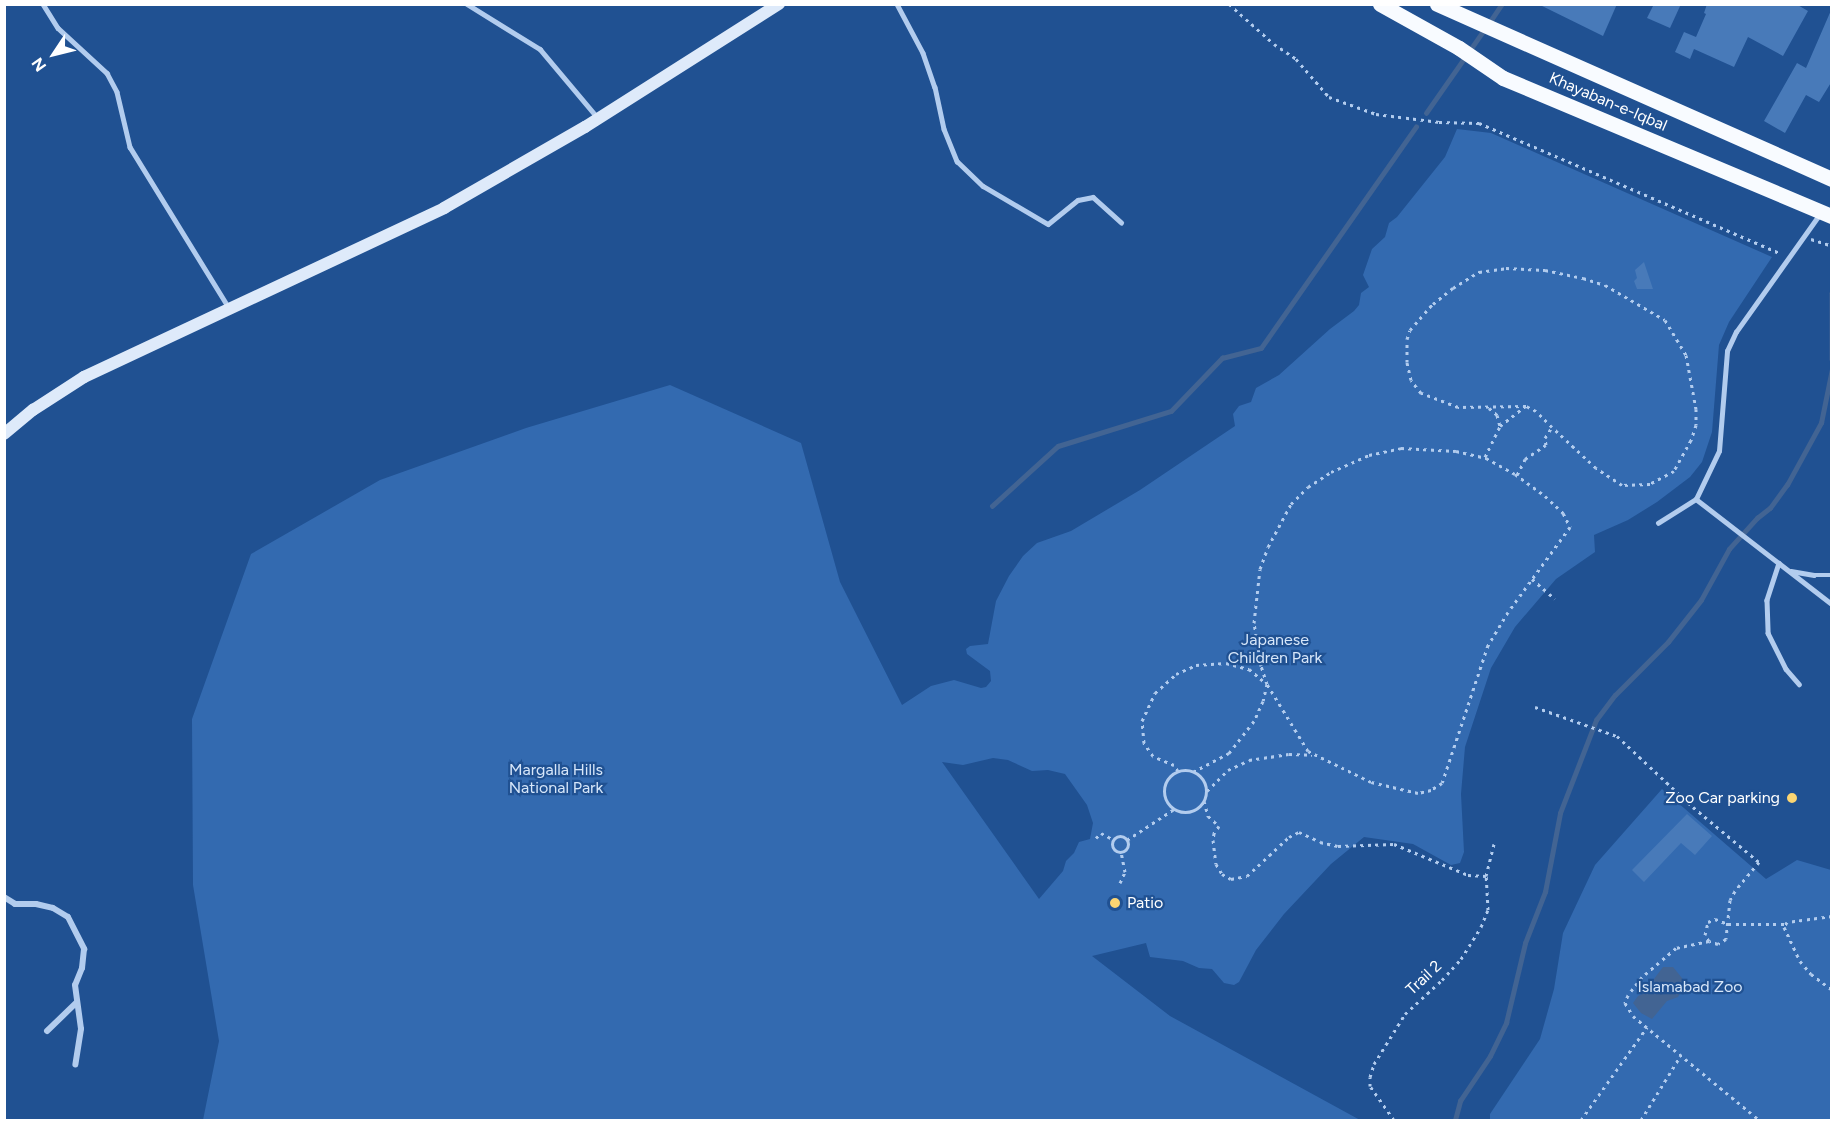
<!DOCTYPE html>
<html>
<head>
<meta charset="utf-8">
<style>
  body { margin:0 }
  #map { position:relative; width:1836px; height:1125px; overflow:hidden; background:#205192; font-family:Figtree,sans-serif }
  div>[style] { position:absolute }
  .green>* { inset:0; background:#336ab0 }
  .water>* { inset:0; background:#426493 }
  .stream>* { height:4.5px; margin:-2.25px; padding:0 2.25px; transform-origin:2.25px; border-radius:2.25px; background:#426493 }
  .building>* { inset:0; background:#487ab9 }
  .round { border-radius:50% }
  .path>* { height:3px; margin-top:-1.5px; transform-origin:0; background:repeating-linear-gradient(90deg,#b2ccee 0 3px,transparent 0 7.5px) }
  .path>.ring { margin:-1.5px; padding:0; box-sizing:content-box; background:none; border:3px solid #b2ccee; border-radius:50% }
  .lane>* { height:4.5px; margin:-2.25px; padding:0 2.25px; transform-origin:2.25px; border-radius:2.25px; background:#b2ccee }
  .street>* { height:6px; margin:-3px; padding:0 3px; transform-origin:3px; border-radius:3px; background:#b2ccee }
  .secondary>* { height:12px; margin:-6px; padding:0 6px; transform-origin:6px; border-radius:6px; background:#deeafa }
  .primary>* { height:15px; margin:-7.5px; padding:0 7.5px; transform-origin:7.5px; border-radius:7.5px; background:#f8fbff }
  .dots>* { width:16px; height:16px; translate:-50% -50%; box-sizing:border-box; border:3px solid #205192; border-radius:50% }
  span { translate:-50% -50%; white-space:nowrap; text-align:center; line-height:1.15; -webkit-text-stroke:4.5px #205192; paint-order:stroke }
  .street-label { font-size:16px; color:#fff }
  .park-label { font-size:16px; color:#d7e7fa }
  .poi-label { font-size:16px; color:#fff }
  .right { translate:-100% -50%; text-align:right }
  .left { translate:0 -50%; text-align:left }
  .frame { position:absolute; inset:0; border:6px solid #fff; pointer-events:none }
  .north { position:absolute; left:24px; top:24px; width:60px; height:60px; -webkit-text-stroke:4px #205192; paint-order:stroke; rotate:235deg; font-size:16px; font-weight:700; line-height:24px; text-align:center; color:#fff }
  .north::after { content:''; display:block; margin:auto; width:21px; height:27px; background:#fff; clip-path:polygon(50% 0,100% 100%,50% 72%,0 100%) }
</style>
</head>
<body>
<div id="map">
  <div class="green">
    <i style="clip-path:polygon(evenodd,1457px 129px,1491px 133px,1772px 257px,1729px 322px,1719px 345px,1712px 432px,1702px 462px,1690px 477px,1657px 502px,1628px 520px,1594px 535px,1595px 552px,1556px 579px,1515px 627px,1491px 668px,1465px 747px,1461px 794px,1464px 852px,1460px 863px,1451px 865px,1413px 844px,1364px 837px,1331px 864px,1284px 914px,1256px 950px,1239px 982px,1234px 985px,1224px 983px,1212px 969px,1199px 968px,1183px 961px,1150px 957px,1146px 943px,1092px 956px,1170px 1016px,1360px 1120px,203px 1120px,219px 1041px,193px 885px,192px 719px,251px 554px,380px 480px,526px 428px,670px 385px,801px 443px,840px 582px,902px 705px,931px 686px,954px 680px,981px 688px,986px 687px,991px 681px,990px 671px,967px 654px,966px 649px,970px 646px,988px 644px,996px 601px,1009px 576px,1023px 556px,1037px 543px,1071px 531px,1140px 490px,1235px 426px,1233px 414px,1239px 406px,1251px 402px,1256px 388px,1279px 375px,1330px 329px,1354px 311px,1359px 305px,1361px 293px,1369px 287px,1363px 275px,1372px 249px,1385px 237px,1389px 223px,1397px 217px,1445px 157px,1457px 129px,993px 758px,1008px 760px,1032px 771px,1048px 770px,1065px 774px,1087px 805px,1093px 823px,1090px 839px,1079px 842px,1074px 853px,1066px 861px,1063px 871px,1039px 899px,942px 762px,963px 765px,993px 758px)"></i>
    <i style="clip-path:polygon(1662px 789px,1766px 879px,1797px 860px,1831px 870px,1831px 1120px,1490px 1120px,1490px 1114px,1540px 1039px,1554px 989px,1563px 933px,1595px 865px)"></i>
  </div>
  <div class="water">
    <i style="clip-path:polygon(1663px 967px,1673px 967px,1686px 983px,1678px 997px,1667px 1001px,1652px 1019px,1641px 1013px,1633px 1003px,1638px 996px,1655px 988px,1654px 979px)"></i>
  </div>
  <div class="stream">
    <i style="left:1489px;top:23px;width:23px;rotate:-56deg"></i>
    <i style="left:1426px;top:113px;width:101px;rotate:-55.1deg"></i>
    <i style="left:1832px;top:293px;width:66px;rotate:90deg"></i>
    <i style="left:992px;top:506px;width:89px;rotate:-42.3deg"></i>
    <i style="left:1058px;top:446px;width:118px;rotate:-17.2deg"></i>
    <i style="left:1171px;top:411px;width:74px;rotate:-46.1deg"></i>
    <i style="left:1222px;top:358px;width:40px;rotate:-14.4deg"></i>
    <i style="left:1261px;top:348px;width:270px;rotate:-55deg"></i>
    <i style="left:1455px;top:1120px;width:20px;rotate:-75deg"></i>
    <i style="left:1460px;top:1101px;width:54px;rotate:-56.3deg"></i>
    <i style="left:1490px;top:1056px;width:37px;rotate:-64deg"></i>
    <i style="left:1506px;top:1023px;width:82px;rotate:-76.6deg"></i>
    <i style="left:1525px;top:943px;width:55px;rotate:-68.6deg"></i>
    <i style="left:1545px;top:892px;width:80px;rotate:-79.2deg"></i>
    <i style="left:1560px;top:813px;width:100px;rotate:-68.8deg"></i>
    <i style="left:1596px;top:720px;width:31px;rotate:-53deg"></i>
    <i style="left:1615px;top:695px;width:75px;rotate:-45deg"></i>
    <i style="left:1668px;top:642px;width:53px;rotate:-51.8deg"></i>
    <i style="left:1701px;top:600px;width:58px;rotate:-61.2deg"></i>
    <i style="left:1729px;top:549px;width:42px;rotate:-47.9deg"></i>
    <i style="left:1757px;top:518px;width:16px;rotate:-38deg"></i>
    <i style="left:1770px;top:508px;width:29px;rotate:-54deg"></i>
    <i style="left:1787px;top:485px;width:71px;rotate:-61.3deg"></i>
    <i style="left:1821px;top:423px;width:55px;rotate:-78.5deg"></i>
  </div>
  <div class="building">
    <i style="clip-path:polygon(1538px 4px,1617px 4px,1603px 36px)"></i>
    <i style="clip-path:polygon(1654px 4px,1681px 4px,1670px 28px,1647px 18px)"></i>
    <i style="clip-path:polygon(1707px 4px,1796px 4px,1808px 11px,1783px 56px,1748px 37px,1734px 67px,1694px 49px,1690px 59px,1675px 52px,1684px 32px,1696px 37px,1706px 14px,1704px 13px)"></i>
    <i style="clip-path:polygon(1832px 8px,1832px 81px,1819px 102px,1806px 95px,1785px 133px,1764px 121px,1797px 63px,1806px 68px)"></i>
    <i style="clip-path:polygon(1644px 262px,1653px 289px,1637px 289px,1634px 281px,1637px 278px,1635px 270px)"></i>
    <i style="clip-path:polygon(1687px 814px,1712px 836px,1695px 855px,1681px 843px,1644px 882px,1632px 870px)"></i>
    <i class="round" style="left:1109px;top:896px;width:12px;height:12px"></i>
  </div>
  <div class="path">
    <i style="left:1229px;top:4px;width:60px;rotate:41.6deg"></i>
    <i style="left:1274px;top:44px;width:27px;rotate:34deg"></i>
    <i style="left:1296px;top:59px;width:50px;rotate:49deg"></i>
    <i style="left:1329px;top:97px;width:50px;rotate:19.9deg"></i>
    <i style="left:1376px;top:114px;width:64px;rotate:7.2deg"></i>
    <i style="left:1439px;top:122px;width:40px;rotate:1.4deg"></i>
    <i style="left:1479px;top:123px;width:329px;rotate:23.4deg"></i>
    <i style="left:1811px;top:239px;width:22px;rotate:18deg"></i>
    <i style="left:1489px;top:408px;width:11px;rotate:41deg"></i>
    <i style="left:1497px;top:415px;width:11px;rotate:75deg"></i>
    <i style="left:1401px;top:448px;width:55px;rotate:3.1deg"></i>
    <i style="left:1456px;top:451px;width:31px;rotate:13deg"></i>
    <i style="left:1486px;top:458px;width:33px;rotate:29deg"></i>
    <i style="left:1515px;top:474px;width:37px;rotate:36deg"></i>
    <i style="left:1545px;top:496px;width:25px;rotate:43deg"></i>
    <i style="left:1563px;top:513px;width:16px;rotate:63deg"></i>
    <i style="left:1570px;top:527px;width:105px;rotate:126.1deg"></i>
    <i style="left:1508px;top:612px;width:39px;rotate:121deg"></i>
    <i style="left:1488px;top:645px;width:145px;rotate:108.4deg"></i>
    <i style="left:1442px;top:783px;width:13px;rotate:148deg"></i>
    <i style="left:1431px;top:790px;width:13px;rotate:167deg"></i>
    <i style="left:1418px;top:793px;width:48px;rotate:-166.8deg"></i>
    <i style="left:1371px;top:782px;width:70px;rotate:-153.8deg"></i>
    <i style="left:1308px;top:751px;width:79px;rotate:-121.5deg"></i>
    <i style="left:1267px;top:684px;width:19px;rotate:-108deg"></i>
    <i style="left:1261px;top:666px;width:44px;rotate:-99.2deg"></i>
    <i style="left:1254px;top:623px;width:54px;rotate:-83.7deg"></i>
    <i style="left:1260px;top:569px;width:23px;rotate:-70deg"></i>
    <i style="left:1268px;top:547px;width:49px;rotate:-61.9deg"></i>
    <i style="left:1291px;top:504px;width:24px;rotate:-45deg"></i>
    <i style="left:1308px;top:487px;width:27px;rotate:-33deg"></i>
    <i style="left:1331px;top:472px;width:42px;rotate:-24.1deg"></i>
    <i style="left:1369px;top:455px;width:33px;rotate:-12deg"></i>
    <i style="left:1485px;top:457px;width:34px;rotate:-64deg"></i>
    <i style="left:1500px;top:426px;width:33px;rotate:-38deg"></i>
    <i style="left:1517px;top:475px;width:18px;rotate:-63deg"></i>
    <i style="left:1525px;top:459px;width:25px;rotate:-34deg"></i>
    <i style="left:1546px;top:445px;width:7px;rotate:-98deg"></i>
    <i style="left:1545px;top:438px;width:13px;rotate:-58deg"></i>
    <i style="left:1552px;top:427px;width:23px;rotate:-135deg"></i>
    <i style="left:1536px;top:411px;width:11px;rotate:-153deg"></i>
    <i style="left:1526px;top:406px;width:68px;rotate:179.2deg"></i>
    <i style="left:1458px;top:407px;width:40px;rotate:-159deg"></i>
    <i style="left:1421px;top:393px;width:16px;rotate:-128deg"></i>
    <i style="left:1411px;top:380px;width:18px;rotate:-103deg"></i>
    <i style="left:1407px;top:362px;width:23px;rotate:-90deg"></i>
    <i style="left:1407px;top:339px;width:9px;rotate:-72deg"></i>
    <i style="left:1410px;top:330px;width:35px;rotate:-49deg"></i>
    <i style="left:1433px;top:304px;width:26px;rotate:-39deg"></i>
    <i style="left:1453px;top:288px;width:31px;rotate:-32deg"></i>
    <i style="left:1479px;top:272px;width:27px;rotate:-8deg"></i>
    <i style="left:1506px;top:268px;width:39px;rotate:3deg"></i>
    <i style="left:1545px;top:270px;width:39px;rotate:12deg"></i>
    <i style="left:1583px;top:278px;width:23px;rotate:18deg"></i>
    <i style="left:1605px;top:285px;width:69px;rotate:30.3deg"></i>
    <i style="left:1665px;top:320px;width:41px;rotate:59deg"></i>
    <i style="left:1686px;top:355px;width:55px;rotate:79.5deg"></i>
    <i style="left:1696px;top:409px;width:16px;rotate:90deg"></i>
    <i style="left:1696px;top:425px;width:16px;rotate:108deg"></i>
    <i style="left:1691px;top:440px;width:35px;rotate:119deg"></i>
    <i style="left:1674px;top:471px;width:27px;rotate:152deg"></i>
    <i style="left:1650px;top:484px;width:28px;rotate:178deg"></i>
    <i style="left:1622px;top:485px;width:31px;rotate:-147deg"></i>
    <i style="left:1596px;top:468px;width:60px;rotate:-137deg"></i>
    <i style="left:1532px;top:579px;width:30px;rotate:41deg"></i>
    <i style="left:1535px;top:707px;width:87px;rotate:19.5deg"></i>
    <i style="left:1617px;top:736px;width:104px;rotate:43.1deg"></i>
    <i style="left:1693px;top:807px;width:86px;rotate:39.8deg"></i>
    <i style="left:1759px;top:862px;width:38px;rotate:130deg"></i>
    <i style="left:1735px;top:891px;width:10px;rotate:119deg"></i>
    <i style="left:1730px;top:900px;width:39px;rotate:96deg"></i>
    <i style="left:1726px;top:939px;width:9px;rotate:148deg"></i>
    <i style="left:1718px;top:944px;width:9px;rotate:-162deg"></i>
    <i style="left:1709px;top:941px;width:34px;rotate:168deg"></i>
    <i style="left:1676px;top:948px;width:45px;rotate:139.5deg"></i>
    <i style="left:1642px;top:977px;width:23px;rotate:128deg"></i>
    <i style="left:1628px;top:995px;width:9px;rotate:111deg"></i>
    <i style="left:1625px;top:1003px;width:15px;rotate:58deg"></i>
    <i style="left:1633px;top:1016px;width:163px;rotate:39.5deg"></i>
    <i class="ring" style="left:1164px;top:770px;width:39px;height:39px"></i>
    <i style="left:1178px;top:771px;width:7px;rotate:-124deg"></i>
    <i style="left:1174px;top:765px;width:23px;rotate:-157deg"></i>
    <i style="left:1153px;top:756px;width:16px;rotate:-125deg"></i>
    <i style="left:1144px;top:743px;width:22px;rotate:-95deg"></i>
    <i style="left:1142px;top:721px;width:31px;rotate:-65deg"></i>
    <i style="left:1155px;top:693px;width:28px;rotate:-42deg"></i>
    <i style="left:1176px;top:674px;width:22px;rotate:-24deg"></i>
    <i style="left:1196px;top:665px;width:30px;rotate:-4deg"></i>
    <i style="left:1226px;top:663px;width:24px;rotate:15deg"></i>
    <i style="left:1249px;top:669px;width:23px;rotate:40deg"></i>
    <i style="left:1267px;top:684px;width:17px;rotate:103deg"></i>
    <i style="left:1263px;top:701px;width:22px;rotate:114deg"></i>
    <i style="left:1254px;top:721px;width:41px;rotate:128deg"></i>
    <i style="left:1229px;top:753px;width:41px;rotate:152.2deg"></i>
    <i style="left:1207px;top:791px;width:30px;rotate:-45deg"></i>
    <i style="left:1228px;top:770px;width:23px;rotate:-25deg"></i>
    <i style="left:1249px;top:760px;width:40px;rotate:-8.5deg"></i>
    <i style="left:1289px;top:754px;width:23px;rotate:2deg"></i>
    <i style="left:1204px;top:801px;width:16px;rotate:75deg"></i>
    <i style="left:1208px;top:816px;width:15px;rotate:42deg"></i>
    <i style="left:1219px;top:826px;width:9px;rotate:126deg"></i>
    <i style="left:1214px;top:833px;width:7px;rotate:98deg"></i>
    <i style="left:1213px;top:840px;width:24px;rotate:83deg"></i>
    <i style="left:1216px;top:864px;width:12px;rotate:59deg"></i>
    <i style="left:1222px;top:874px;width:10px;rotate:29deg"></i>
    <i style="left:1231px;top:879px;width:16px;rotate:-11deg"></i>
    <i style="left:1247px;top:876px;width:57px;rotate:-42.9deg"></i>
    <i style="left:1289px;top:837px;width:11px;rotate:-27deg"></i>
    <i style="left:1299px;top:832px;width:23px;rotate:25deg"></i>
    <i style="left:1320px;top:842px;width:18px;rotate:13deg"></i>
    <i style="left:1338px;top:846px;width:56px;rotate:-2deg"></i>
    <i style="left:1394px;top:844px;width:80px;rotate:22.7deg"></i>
    <i style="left:1468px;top:875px;width:18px;rotate:3deg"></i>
    <i class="ring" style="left:1112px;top:836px;width:13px;height:13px"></i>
    <i style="left:1096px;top:838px;width:7px;rotate:-45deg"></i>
    <i style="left:1101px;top:833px;width:15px;rotate:28deg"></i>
    <i style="left:1127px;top:840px;width:56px;rotate:-33.4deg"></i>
    <i style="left:1120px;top:883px;width:12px;rotate:-66deg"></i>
    <i style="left:1125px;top:872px;width:20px;rotate:-101deg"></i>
    <i style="left:1832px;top:916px;width:45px;rotate:172.4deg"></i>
    <i style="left:1787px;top:922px;width:6px;rotate:121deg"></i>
    <i style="left:1784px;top:927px;width:38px;rotate:65deg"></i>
    <i style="left:1800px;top:961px;width:17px;rotate:50deg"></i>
    <i style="left:1811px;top:974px;width:26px;rotate:37deg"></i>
    <i style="left:1709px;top:941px;width:7px;rotate:-124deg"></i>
    <i style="left:1705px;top:935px;width:13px;rotate:-77deg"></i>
    <i style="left:1708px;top:922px;width:8px;rotate:-23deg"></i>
    <i style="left:1715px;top:919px;width:14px;rotate:21deg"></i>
    <i style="left:1728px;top:924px;width:57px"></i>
    <i style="left:1394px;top:1120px;width:42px;rotate:-125.2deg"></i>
    <i style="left:1370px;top:1086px;width:9px;rotate:-90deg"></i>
    <i style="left:1370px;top:1077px;width:14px;rotate:-73deg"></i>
    <i style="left:1374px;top:1064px;width:59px;rotate:-58.2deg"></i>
    <i style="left:1405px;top:1014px;width:50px;rotate:-42.6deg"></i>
    <i style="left:1442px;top:980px;width:28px;rotate:-48deg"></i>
    <i style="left:1461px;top:959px;width:38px;rotate:-58deg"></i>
    <i style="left:1481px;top:927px;width:18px;rotate:-68deg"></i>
    <i style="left:1488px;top:910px;width:34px;rotate:-93deg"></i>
    <i style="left:1486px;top:876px;width:33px;rotate:-76deg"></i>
    <i style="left:1581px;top:1120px;width:114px;rotate:-54.6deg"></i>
    <i style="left:1641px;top:1120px;width:76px;rotate:-58.4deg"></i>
  </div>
  <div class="lane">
    <i style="left:43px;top:4px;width:28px;rotate:58deg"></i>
    <i style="left:58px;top:28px;width:67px;rotate:42.6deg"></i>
    <i style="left:107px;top:73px;width:21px;rotate:62deg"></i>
    <i style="left:117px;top:92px;width:57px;rotate:76.7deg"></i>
    <i style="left:130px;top:147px;width:189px;rotate:58.4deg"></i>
    <i style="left:467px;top:4px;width:86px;rotate:31.7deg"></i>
    <i style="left:540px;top:49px;width:89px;rotate:50deg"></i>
    <i style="left:897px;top:4px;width:55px;rotate:62deg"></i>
    <i style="left:923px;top:53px;width:36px;rotate:71deg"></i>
    <i style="left:935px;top:87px;width:43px;rotate:77.9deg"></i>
    <i style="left:944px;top:129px;width:35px;rotate:68deg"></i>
    <i style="left:957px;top:161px;width:36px;rotate:44deg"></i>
    <i style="left:983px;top:186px;width:75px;rotate:30.3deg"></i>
    <i style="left:1048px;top:224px;width:38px;rotate:-39deg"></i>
    <i style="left:1078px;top:200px;width:15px;rotate:-11deg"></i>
    <i style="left:1093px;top:197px;width:38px;rotate:42deg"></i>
    <i style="left:1696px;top:499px;width:53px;rotate:-64.4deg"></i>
    <i style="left:1719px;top:451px;width:100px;rotate:-85.4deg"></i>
    <i style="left:1727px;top:351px;width:21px;rotate:-65deg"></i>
    <i style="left:1736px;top:332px;width:145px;rotate:-54.6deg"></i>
    <i style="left:1658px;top:523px;width:45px;rotate:-32.3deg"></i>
    <i style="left:1696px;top:499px;width:172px;rotate:37.7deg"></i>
    <i style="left:1779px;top:563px;width:39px;rotate:108deg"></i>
    <i style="left:1767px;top:600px;width:33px;rotate:88deg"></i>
    <i style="left:1768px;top:633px;width:40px;rotate:63.4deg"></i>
    <i style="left:1786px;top:669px;width:20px;rotate:49deg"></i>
    <i style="left:1791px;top:571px;width:23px;rotate:10deg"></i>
    <i style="left:1814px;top:575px;width:18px"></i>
  </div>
  <div class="street">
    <i style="left:4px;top:897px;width:13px;rotate:32deg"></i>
    <i style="left:15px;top:904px;width:21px"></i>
    <i style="left:36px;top:904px;width:17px;rotate:13deg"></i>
    <i style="left:53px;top:908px;width:17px;rotate:31deg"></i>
    <i style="left:68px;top:917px;width:36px;rotate:63deg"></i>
    <i style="left:84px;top:949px;width:19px;rotate:96deg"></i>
    <i style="left:82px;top:968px;width:18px;rotate:112deg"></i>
    <i style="left:75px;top:985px;width:44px;rotate:82.2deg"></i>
    <i style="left:81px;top:1029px;width:36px;rotate:99deg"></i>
    <i style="left:47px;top:1031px;width:40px;rotate:-44deg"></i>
  </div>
  <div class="secondary">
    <i style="left:4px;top:434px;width:38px;rotate:-40deg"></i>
    <i style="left:33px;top:410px;width:61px;rotate:-32.9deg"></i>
    <i style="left:84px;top:377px;width:398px;rotate:-25.1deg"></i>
    <i style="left:444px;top:208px;width:163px;rotate:-29.9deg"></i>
    <i style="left:585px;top:127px;width:230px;rotate:-32.4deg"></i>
  </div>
  <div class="primary">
    <i style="left:1380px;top:4px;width:90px;rotate:29.1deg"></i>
    <i style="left:1459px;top:48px;width:53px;rotate:34.3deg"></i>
    <i style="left:1503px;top:78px;width:357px;rotate:22.8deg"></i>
    <i style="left:1437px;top:4px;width:432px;rotate:23.9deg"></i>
  </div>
  <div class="dots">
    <i style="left:1792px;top:798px;background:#fbd572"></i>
    <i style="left:1115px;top:903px;background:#fbd572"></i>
  </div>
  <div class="street-label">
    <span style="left:1608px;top:102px;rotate:23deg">Khayaban-e-Iqbal</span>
    <span style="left:1424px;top:978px;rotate:-43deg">Trail 2</span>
  </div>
  <div class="park-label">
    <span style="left:1275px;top:649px">Japanese<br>Children Park</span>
    <span style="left:556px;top:779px">Margalla Hills<br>National Park</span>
    <span style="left:1690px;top:987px">Islamabad Zoo</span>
  </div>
  <div class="poi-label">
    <span class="right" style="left:1780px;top:798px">Zoo Car parking</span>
    <span class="left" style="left:1127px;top:903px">Patio</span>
  </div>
  <div class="frame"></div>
  <div class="north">N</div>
</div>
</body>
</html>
